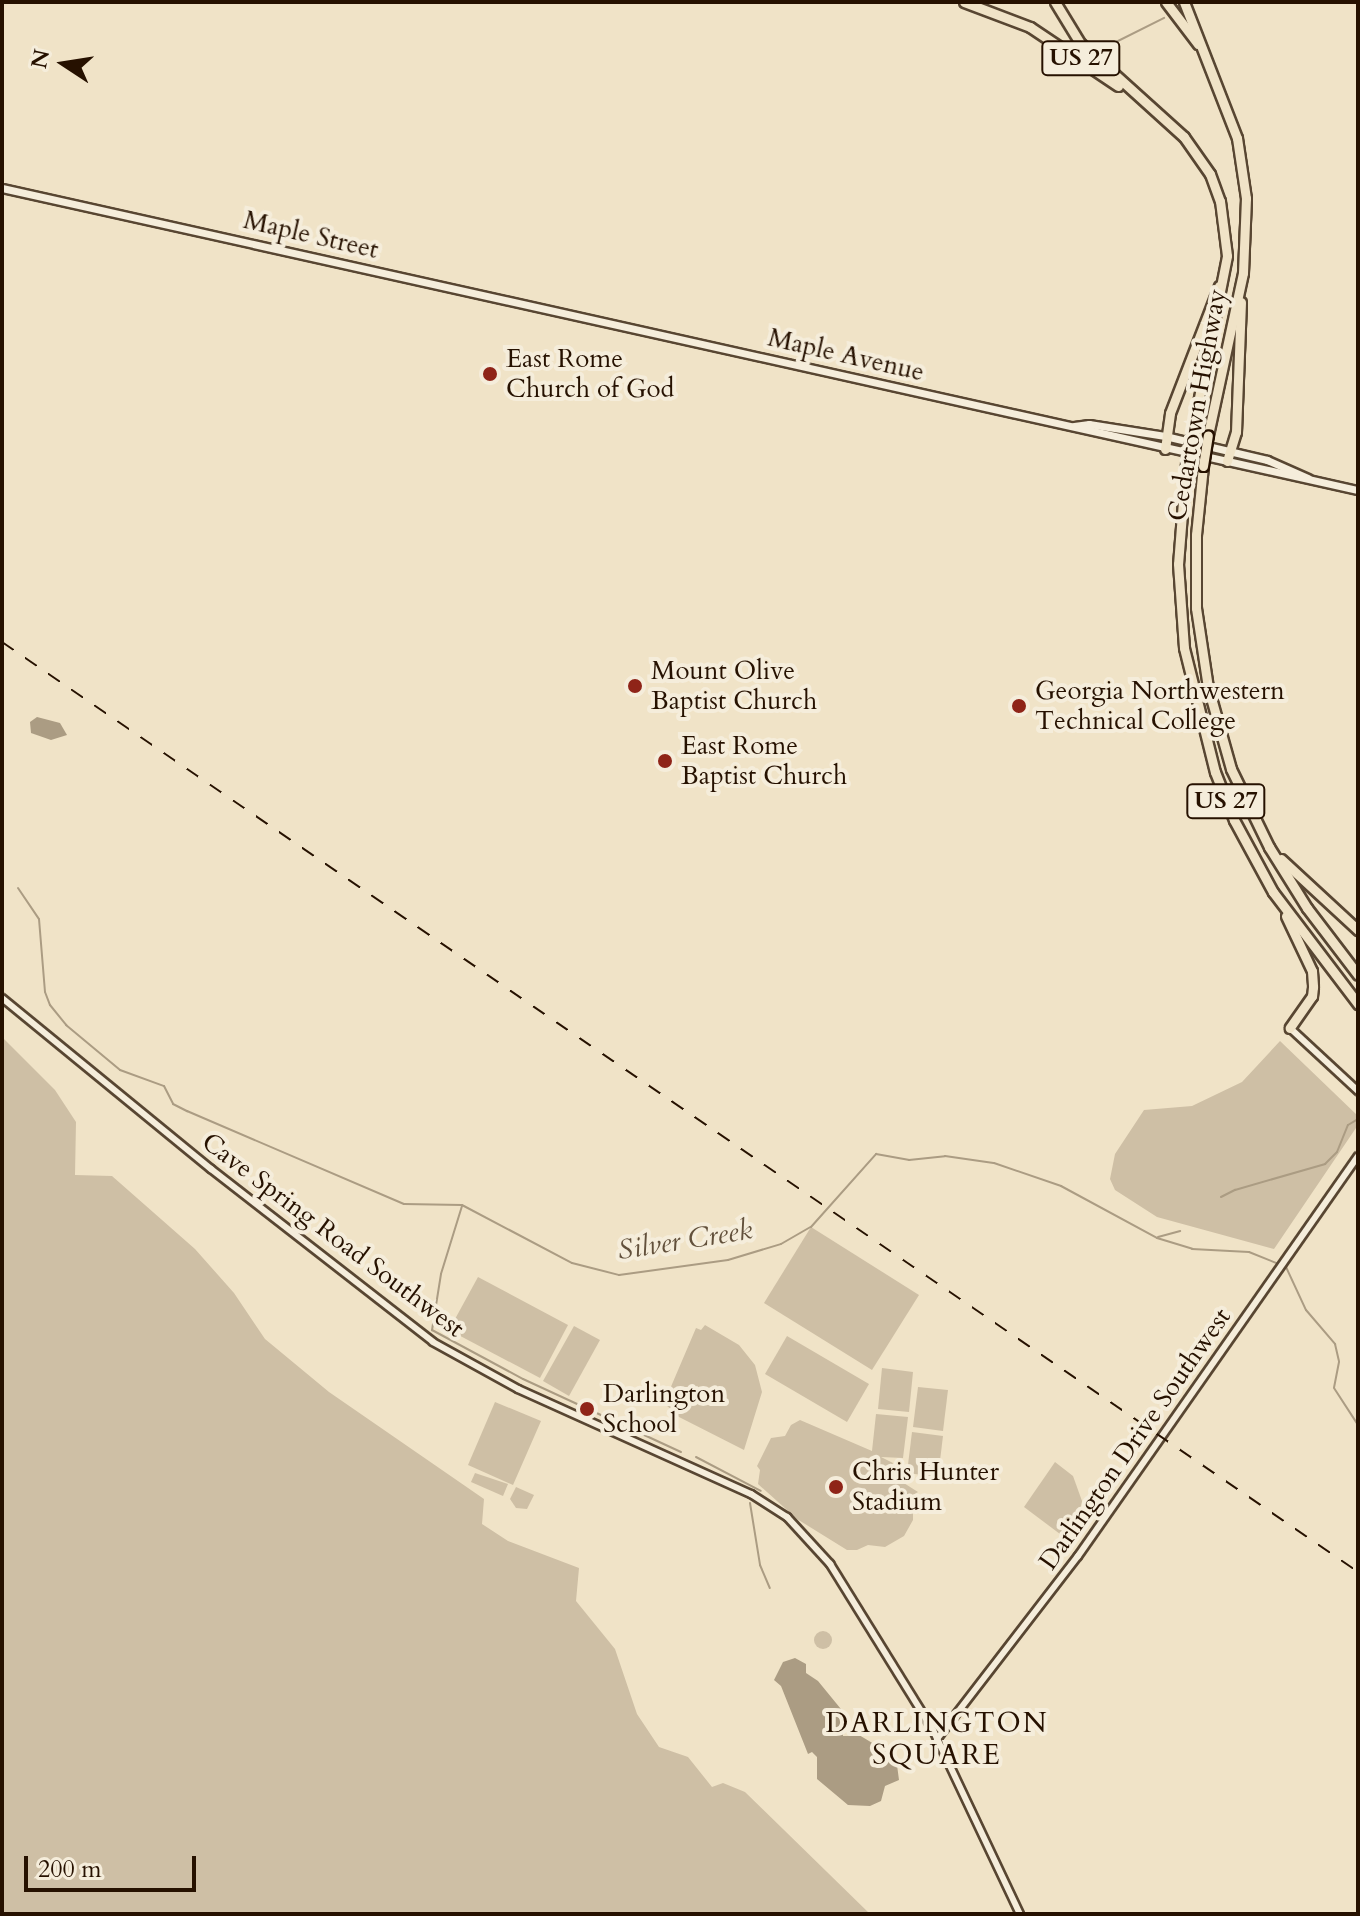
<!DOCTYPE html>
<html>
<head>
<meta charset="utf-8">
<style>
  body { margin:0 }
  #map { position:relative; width:1360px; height:1916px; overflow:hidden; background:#f0e3c7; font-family:Cardo,serif }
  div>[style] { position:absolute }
  .green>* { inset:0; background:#cebfa5 }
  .round { border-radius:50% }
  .water>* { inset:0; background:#ab9c83 }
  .stream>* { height:2px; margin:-1px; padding:0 1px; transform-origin:1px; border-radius:1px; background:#ab9c83 }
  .roads { filter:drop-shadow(2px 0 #584632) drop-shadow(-2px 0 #584632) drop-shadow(0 2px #584632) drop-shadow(0 -2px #584632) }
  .tertiary>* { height:6px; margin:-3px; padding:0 3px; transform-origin:3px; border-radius:3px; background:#f5eddb }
  .secondary>* { height:7px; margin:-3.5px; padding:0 3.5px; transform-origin:3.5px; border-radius:3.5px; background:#f5eddb }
  .motorway>* { height:9px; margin:-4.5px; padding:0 4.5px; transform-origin:4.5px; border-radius:4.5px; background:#f0e3c7 }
  .rail>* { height:2px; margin-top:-1px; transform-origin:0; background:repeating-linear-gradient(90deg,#261100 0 14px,transparent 0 28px) }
  .bridges { filter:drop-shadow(2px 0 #261100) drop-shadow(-2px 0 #261100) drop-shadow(0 2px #261100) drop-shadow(0 -2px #261100) }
  .motorway-bridge>* { height:9px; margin:-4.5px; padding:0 4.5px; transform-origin:4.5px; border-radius:4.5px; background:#f0e3c7 }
  .dots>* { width:22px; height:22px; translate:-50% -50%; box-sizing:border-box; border:4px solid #f5eddb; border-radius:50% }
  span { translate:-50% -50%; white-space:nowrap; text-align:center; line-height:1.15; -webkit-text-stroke:8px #f5eddb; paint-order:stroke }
  .shield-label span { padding:2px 6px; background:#f5eddb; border:2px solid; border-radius:6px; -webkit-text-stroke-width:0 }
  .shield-label { font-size:24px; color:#261100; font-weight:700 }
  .street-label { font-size:26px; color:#261100 }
  .poi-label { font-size:26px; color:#261100 }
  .left { translate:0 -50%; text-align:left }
  .water-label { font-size:28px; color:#62503b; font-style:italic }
  .neighbourhood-label { font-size:28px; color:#261100; letter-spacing:2px }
  .frame { position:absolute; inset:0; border:4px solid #261100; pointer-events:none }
  .north { position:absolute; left:24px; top:24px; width:80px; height:80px; -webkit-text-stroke:6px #f5eddb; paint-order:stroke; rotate:282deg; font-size:22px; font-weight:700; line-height:32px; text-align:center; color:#261100 }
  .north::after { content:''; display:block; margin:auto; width:28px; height:36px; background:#261100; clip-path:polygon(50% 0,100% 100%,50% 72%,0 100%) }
  .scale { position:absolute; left:24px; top:1856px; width:172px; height:36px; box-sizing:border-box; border:4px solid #261100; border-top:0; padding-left:10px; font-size:24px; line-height:28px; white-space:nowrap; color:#261100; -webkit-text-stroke:6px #f5eddb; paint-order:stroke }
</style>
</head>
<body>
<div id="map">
  <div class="green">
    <i style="clip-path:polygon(2px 1037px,55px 1090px,76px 1122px,75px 1175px,112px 1176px,195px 1249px,234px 1293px,265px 1339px,329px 1392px,484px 1499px,482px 1524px,508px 1541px,579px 1568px,576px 1601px,615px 1649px,637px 1714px,659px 1747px,688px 1757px,712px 1787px,723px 1783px,745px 1792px,870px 1914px,2px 1914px)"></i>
    <i style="clip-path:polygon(1280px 1041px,1358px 1116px,1358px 1125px,1274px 1249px,1157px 1217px,1115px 1190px,1110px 1179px,1115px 1154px,1144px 1110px,1192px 1106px,1242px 1082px)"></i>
    <i style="clip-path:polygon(811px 1227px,919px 1295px,872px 1370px,764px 1303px)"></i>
    <i style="clip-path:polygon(478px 1277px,568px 1325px,540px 1378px,449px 1330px)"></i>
    <i style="clip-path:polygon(705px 1325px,739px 1345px,755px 1365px,762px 1392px,744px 1450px,679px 1417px,664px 1403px,696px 1328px,701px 1330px)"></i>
    <i style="clip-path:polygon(574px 1326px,600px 1340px,569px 1396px,543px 1381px)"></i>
    <i style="clip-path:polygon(787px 1336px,869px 1384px,847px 1422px,765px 1374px)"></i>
    <i style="clip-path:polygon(882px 1368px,913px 1372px,909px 1412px,878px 1409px)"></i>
    <i style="clip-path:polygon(918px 1387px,948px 1390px,943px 1431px,913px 1427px)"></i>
    <i style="clip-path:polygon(495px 1402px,541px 1421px,513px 1485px,468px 1465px)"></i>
    <i style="clip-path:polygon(876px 1414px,908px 1417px,903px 1458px,881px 1457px,893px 1463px,888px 1473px,918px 1492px,913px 1495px,913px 1520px,904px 1536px,885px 1547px,868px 1545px,857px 1550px,847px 1550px,797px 1519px,758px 1484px,760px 1470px,757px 1466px,771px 1438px,785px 1436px,791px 1425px,800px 1420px,872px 1451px)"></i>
    <i style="clip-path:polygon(912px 1432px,943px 1436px,938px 1477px,907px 1473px)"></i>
    <i style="clip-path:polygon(1055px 1462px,1073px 1476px,1082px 1501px,1077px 1528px,1068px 1540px,1024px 1507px)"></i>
    <i style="clip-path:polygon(475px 1473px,508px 1484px,503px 1496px,471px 1482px)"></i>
    <i style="clip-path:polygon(516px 1487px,534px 1495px,527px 1509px,516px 1508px,510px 1499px)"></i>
    <i class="round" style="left:814px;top:1631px;width:18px;height:18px"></i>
  </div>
  <div class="water">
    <i style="clip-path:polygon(37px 717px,60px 723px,67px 735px,51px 740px,31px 733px,30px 722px)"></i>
    <i style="clip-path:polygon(795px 1658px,806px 1664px,806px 1673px,818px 1681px,845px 1714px,848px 1720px,843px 1724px,843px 1736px,852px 1736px,854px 1732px,889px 1753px,897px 1765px,899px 1780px,885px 1786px,881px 1801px,870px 1806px,848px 1805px,817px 1779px,817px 1757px,812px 1752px,808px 1754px,781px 1686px,774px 1680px,783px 1662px)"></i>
  </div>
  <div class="stream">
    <i style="left:1098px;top:51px;width:74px;rotate:-26.6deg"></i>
    <i style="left:18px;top:888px;width:37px;rotate:56deg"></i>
    <i style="left:39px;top:919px;width:73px;rotate:85.3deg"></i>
    <i style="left:45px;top:992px;width:14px;rotate:69deg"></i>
    <i style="left:50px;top:1005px;width:26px;rotate:51deg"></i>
    <i style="left:66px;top:1025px;width:70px;rotate:39.8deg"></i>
    <i style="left:120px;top:1070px;width:47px;rotate:20deg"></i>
    <i style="left:164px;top:1086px;width:20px;rotate:63deg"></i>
    <i style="left:173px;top:1104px;width:16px;rotate:27deg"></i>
    <i style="left:187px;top:1111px;width:236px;rotate:23.2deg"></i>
    <i style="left:404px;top:1204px;width:58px;rotate:1deg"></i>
    <i style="left:462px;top:1205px;width:124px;rotate:27.8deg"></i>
    <i style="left:572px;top:1263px;width:49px;rotate:14.3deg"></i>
    <i style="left:619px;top:1275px;width:110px;rotate:-7.8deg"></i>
    <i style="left:728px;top:1260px;width:55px;rotate:-16.8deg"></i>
    <i style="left:781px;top:1244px;width:34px;rotate:-30deg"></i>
    <i style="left:811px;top:1227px;width:98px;rotate:-48.3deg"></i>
    <i style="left:876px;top:1154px;width:34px;rotate:10deg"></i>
    <i style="left:909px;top:1160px;width:36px;rotate:-6deg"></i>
    <i style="left:945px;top:1156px;width:49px;rotate:8.1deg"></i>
    <i style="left:994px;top:1163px;width:71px;rotate:18.9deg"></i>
    <i style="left:1061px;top:1186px;width:109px;rotate:28.4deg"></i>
    <i style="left:1157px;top:1238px;width:37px;rotate:17deg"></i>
    <i style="left:1192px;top:1249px;width:57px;rotate:3deg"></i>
    <i style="left:1249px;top:1252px;width:40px;rotate:22deg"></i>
    <i style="left:1286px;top:1267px;width:47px;rotate:65.1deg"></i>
    <i style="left:1306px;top:1310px;width:45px;rotate:49.5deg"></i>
    <i style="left:1335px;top:1344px;width:18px;rotate:77deg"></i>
    <i style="left:1339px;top:1362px;width:26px;rotate:101deg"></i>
    <i style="left:1334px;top:1388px;width:44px;rotate:57deg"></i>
    <i style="left:1221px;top:1197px;width:16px;rotate:-27deg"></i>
    <i style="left:1235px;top:1190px;width:94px;rotate:-16.1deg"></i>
    <i style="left:1325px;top:1164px;width:17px;rotate:-45deg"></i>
    <i style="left:1337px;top:1152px;width:29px;rotate:-68deg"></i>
    <i style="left:1348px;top:1125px;width:12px;rotate:-31deg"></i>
    <i style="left:462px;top:1206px;width:71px;rotate:107.2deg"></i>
    <i style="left:441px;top:1274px;width:57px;rotate:99.1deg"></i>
    <i style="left:432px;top:1330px;width:103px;rotate:28.3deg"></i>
    <i style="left:523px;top:1379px;width:174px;rotate:24.8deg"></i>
    <i style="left:1158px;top:1237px;width:23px;rotate:-15deg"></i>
    <i style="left:696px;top:1457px;width:73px;rotate:27.6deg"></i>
    <i style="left:750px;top:1503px;width:63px;rotate:80.8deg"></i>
    <i style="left:760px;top:1565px;width:25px;rotate:67deg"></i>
  </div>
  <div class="roads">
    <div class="tertiary">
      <i style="left:2px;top:998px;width:270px;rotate:39.3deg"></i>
      <i style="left:211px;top:1169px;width:281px;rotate:37.9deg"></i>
      <i style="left:433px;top:1342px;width:97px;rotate:28.9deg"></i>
      <i style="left:518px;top:1389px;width:256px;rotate:24.3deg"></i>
      <i style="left:751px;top:1494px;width:43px;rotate:32.6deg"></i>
      <i style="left:787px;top:1517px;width:64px;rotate:47.5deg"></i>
      <i style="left:830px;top:1564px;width:195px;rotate:58.2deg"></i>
      <i style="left:933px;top:1730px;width:204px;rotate:64.7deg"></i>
      <i style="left:1290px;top:1028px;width:93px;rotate:42.8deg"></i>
      <i style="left:937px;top:1739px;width:231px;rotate:-52.4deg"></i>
      <i style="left:1078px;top:1556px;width:488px;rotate:-55deg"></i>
    </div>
    <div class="secondary">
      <i style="left:2px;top:188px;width:1389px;rotate:12.56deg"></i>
      <i style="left:1074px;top:426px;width:15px;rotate:-8deg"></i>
      <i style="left:1089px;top:424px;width:77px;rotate:9deg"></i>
      <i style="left:1165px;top:436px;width:105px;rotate:13.2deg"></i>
      <i style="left:1267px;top:460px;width:45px;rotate:23.7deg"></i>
    </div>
    <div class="motorway">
      <i style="left:964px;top:2px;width:71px;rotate:20.7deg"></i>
      <i style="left:1030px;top:27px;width:106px;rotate:33.8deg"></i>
      <i style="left:1055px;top:2px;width:48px;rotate:58.6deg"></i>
      <i style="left:1080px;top:43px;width:140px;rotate:42.1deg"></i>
      <i style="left:1184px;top:137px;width:45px;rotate:54.9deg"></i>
      <i style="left:1210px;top:174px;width:29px;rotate:70deg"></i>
      <i style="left:1220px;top:201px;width:55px;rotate:82.7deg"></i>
      <i style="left:1227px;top:256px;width:179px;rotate:101.2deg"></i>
      <i style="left:1166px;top:2px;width:53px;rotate:52.7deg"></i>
      <i style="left:1184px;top:2px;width:146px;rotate:68.7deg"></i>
      <i style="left:1237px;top:138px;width:61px;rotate:81.5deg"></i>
      <i style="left:1246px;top:198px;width:75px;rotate:92.3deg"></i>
      <i style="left:1243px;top:273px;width:166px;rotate:102.2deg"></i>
      <i style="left:1165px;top:449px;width:36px;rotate:-82deg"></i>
      <i style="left:1170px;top:413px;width:136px;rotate:-68.9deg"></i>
      <i style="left:1227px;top:461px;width:30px;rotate:-73deg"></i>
      <i style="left:1236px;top:432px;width:130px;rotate:-87.8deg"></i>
      <i style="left:1186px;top:463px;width:101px;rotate:94.5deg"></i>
      <i style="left:1178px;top:564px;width:84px;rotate:85.9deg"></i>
      <i style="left:1184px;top:648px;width:128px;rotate:76deg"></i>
      <i style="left:1215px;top:772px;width:52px;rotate:68.4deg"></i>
      <i style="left:1234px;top:820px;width:82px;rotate:61.6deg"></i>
      <i style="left:1273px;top:892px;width:141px;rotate:52.8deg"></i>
      <i style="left:1203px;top:466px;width:69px;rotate:95.8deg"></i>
      <i style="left:1196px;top:535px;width:73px;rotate:90deg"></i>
      <i style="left:1196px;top:608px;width:80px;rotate:81.4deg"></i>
      <i style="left:1208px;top:687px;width:85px;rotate:74.3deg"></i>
      <i style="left:1231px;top:769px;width:87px;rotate:64deg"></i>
      <i style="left:1269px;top:847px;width:72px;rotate:58.1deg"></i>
      <i style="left:1307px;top:908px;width:84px;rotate:52.7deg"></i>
      <i style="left:1281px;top:859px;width:105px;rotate:42.7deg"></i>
      <i style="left:1286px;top:916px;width:61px;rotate:64.7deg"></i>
      <i style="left:1312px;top:971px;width:16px;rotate:86deg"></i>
      <i style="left:1313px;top:987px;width:9px;rotate:96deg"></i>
      <i style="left:1312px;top:996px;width:39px;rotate:125deg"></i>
    </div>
  </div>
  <div class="rail">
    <i style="left:2px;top:642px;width:1644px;rotate:34.44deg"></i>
  </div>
  <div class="bridges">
    <div class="motorway-bridge">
      <i style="left:1186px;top:463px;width:32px;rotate:-79deg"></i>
      <i style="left:1203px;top:466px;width:31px;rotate:-81deg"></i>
    </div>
  </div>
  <div class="dots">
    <i style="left:490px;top:374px;background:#8f2418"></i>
    <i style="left:635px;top:686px;background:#8f2418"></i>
    <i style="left:1019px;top:706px;background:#8f2418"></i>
    <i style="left:665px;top:761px;background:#8f2418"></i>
    <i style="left:587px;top:1409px;background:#8f2418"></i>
    <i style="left:836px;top:1487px;background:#8f2418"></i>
  </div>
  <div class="shield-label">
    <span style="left:1081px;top:58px">US 27</span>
    <span style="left:1226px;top:801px">US 27</span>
  </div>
  <div class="street-label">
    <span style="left:311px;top:235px;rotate:13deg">Maple Street</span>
    <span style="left:846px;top:355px;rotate:13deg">Maple Avenue</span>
    <span style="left:1197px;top:405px;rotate:-80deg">Cedartown Highway</span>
    <span style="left:333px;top:1235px;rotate:37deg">Cave Spring Road Southwest</span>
    <span style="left:1135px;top:1439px;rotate:-55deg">Darlington Drive Southwest</span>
  </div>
  <div class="poi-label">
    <span class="left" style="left:506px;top:374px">East Rome<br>Church of God</span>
    <span class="left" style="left:651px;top:686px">Mount Olive<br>Baptist Church</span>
    <span class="left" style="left:1035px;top:706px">Georgia Northwestern<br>Technical College</span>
    <span class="left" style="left:681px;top:761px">East Rome<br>Baptist Church</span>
    <span class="left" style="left:603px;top:1409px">Darlington<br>School</span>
    <span class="left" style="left:852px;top:1487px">Chris Hunter<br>Stadium</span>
  </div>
  <div class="water-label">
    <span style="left:685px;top:1240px;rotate:-9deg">Silver Creek</span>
  </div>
  <div class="neighbourhood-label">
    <span style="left:937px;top:1739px">DARLINGTON<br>SQUARE</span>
  </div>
  <div class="frame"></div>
  <div class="north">N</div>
  <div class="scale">200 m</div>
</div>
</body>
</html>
